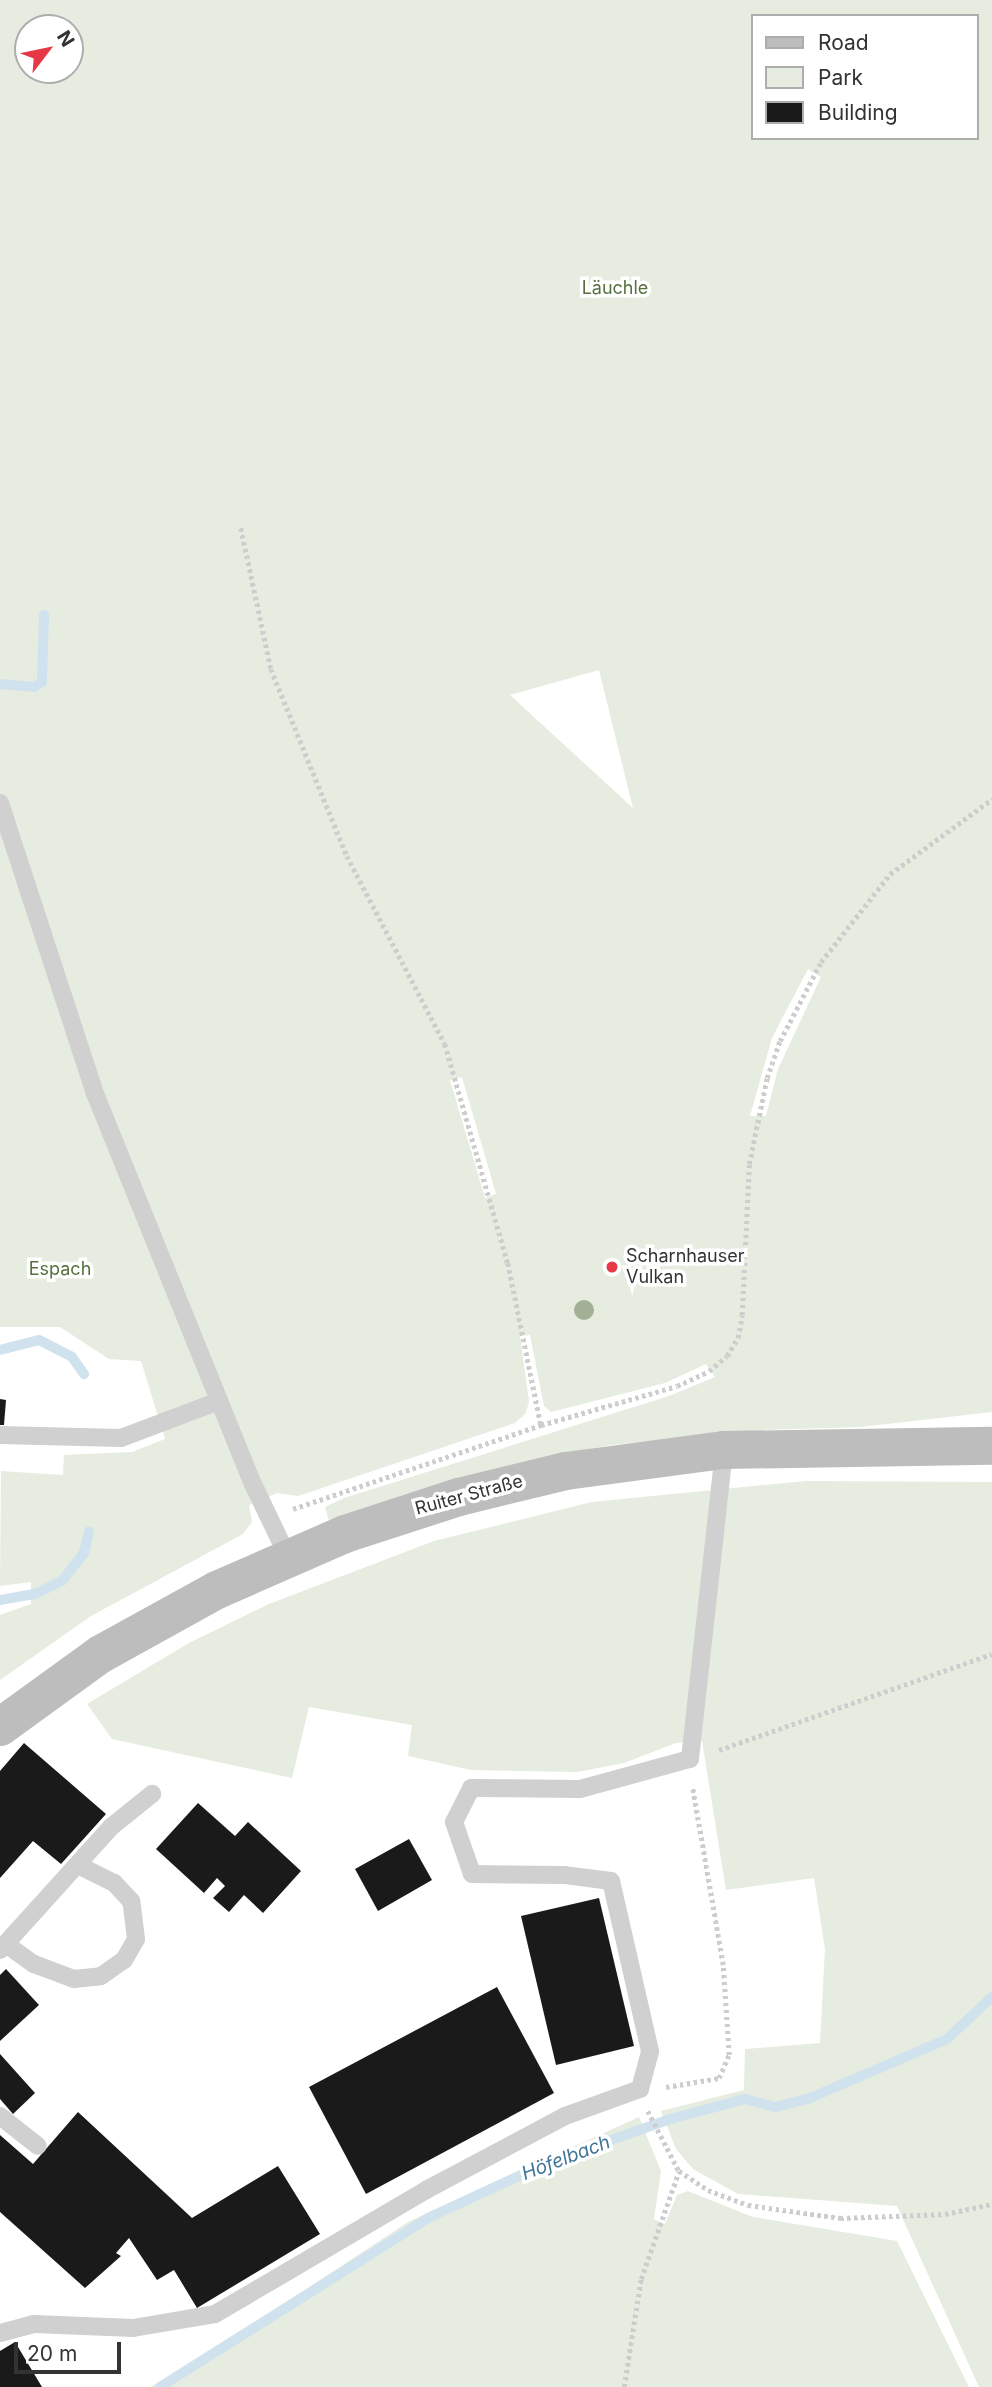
<!DOCTYPE html>
<html>
<head>
<meta charset="utf-8">
<style>
  body { margin:0 }
  #map { position:relative; width:992px; height:2387px; overflow:hidden; background:#fff; font-family:Inter,sans-serif }
  div>[style] { position:absolute }
  .green>* { inset:0; background:#e6ecdf }
  .stream>* { height:10px; margin:-5px; padding:0 5px; transform-origin:5px; border-radius:5px; background:#cfe2ee }
  .building>* { inset:0; background:#1a1a1a }
  .path>* { height:4.5px; margin-top:-2.25px; transform-origin:0; background:repeating-linear-gradient(90deg,#cdcdcd 0 3.5px,transparent 0 7px) }
  .service>* { height:18px; margin:-9px; padding:0 9px; transform-origin:9px; border-radius:9px; background:#d0d0d0 }
  .secondary>* { height:38px; margin:-19px; padding:0 19px; transform-origin:19px; border-radius:19px; background:#bdbdbd }
  .trees>* { width:20px; height:20px; margin:-10px; border-radius:50%; background:#a2b095 }
  .dots>* { width:19px; height:19px; translate:-50% -50%; box-sizing:border-box; border:4px solid #fff; border-radius:50% }
  span { translate:-50% -50%; white-space:nowrap; text-align:center; line-height:1.15; -webkit-text-stroke:7px #fff; paint-order:stroke }
  .park-label { font-size:18px; color:#56703f }
  .poi-label { font-size:18px; color:#333 }
  .left { translate:0 -50%; text-align:left }
  .street-label { font-size:18px; color:#333 }
  .water-label { font-size:19px; color:#3f7597; font-style:italic }
  .legend { position:absolute; left:751px; top:14px; width:228px; height:126px; box-sizing:border-box; background:#fff; border:2px solid #adadad; margin:0; padding:9px 12px; list-style:none; font-size:21px; color:#333 }
  .legend li { display:flex; align-items:center; gap:14px; height:35px }
  .legend b { width:35px; border:2px solid #adadad }
  .north { position:absolute; left:14px; top:14px; width:70px; height:70px; box-sizing:border-box; background:#fff; border:2px solid #adadad; border-radius:50%; rotate:58deg; font-size:19px; font-weight:700; line-height:28px; text-align:center; color:#333 }
  .north::after { content:''; display:block; margin:auto; width:24px; height:32px; background:#e63946; clip-path:polygon(50% 0,100% 100%,50% 72%,0 100%) }
  .scale { position:absolute; left:14px; top:2342px; width:107px; height:32px; box-sizing:border-box; border:4px solid #333; border-top:0; padding-left:9px; font-size:21px; line-height:24px; white-space:nowrap; color:#333; -webkit-text-stroke:5px #fff; paint-order:stroke }
</style>
</head>
<body>
<div id="map">
  <div class="green">
    <i style="clip-path:polygon(evenodd,0 0,992px 0,992px 1412px,861px 1427px,761px 1430px,611px 1445px,556px 1455px,329px 1521px,325px 1507px,344px 1498px,669px 1396px,715px 1377px,706px 1364px,665px 1383px,551px 1412px,544px 1406px,530px 1335px,520px 1336px,529px 1401px,526px 1413px,515px 1423px,298px 1496px,277px 1493px,249px 1505px,252px 1522px,243px 1534px,91px 1616px,0 1680px,0 1615px,31px 1604px,31px 1582px,0 1586px,1px 1471px,63px 1475px,64px 1455px,132px 1452px,165px 1439px,141px 1361px,109px 1359px,60px 1327px,0 1327px,0 0,752px 16px,976px 16px,976px 138px,752px 138px,752px 16px,0 0,28px 28px,70px 28px,70px 70px,28px 70px,28px 28px,0 0,599px 670px,633px 808px,510px 695px,599px 670px,0 0,808px 969px,821px 977px,778px 1069px,766px 1116px,750px 1116px,772px 1038px,808px 969px,0 0,462px 1077px,496px 1194px,485px 1198px,450px 1080px,462px 1077px)"></i>
    <i style="clip-path:polygon(806px 1481px,992px 1482px,992px 2387px,979px 2387px,897px 2206px,738px 2194px,693px 2169px,676px 2149px,661px 2111px,744px 2090px,745px 2049px,820px 2043px,825px 1949px,814px 1878px,726px 1890px,702px 1741px,676px 1743px,624px 1763px,577px 1772px,471px 1770px,408px 1756px,412px 1725px,309px 1707px,292px 1778px,112px 1739px,87px 1704px,189px 1643px,269px 1604px,434px 1541px,592px 1502px)"></i>
    <i style="clip-path:polygon(639px 2117px,661px 2171px,654px 2219px,665px 2224px,677px 2195px,688px 2191px,753px 2217px,897px 2241px,969px 2387px,150px 2387px,199px 2360px,408px 2222px)"></i>
  </div>
  <div class="stream">
    <i style="left:0;top:684px;width:34px;rotate:5deg"></i>
    <i style="left:34px;top:687px;width:9px;rotate:-32deg"></i>
    <i style="left:42px;top:682px;width:67px;rotate:-88.3deg"></i>
    <i style="left:0;top:1350px;width:40px;rotate:-14.4deg"></i>
    <i style="left:39px;top:1340px;width:37px;rotate:27deg"></i>
    <i style="left:72px;top:1357px;width:21px;rotate:55deg"></i>
    <i style="left:0;top:1600px;width:36px;rotate:-10deg"></i>
    <i style="left:35px;top:1594px;width:30px;rotate:-26deg"></i>
    <i style="left:62px;top:1581px;width:36px;rotate:-52deg"></i>
    <i style="left:84px;top:1553px;width:22px;rotate:-77deg"></i>
    <i style="left:160px;top:2387px;width:317px;rotate:-32.2deg"></i>
    <i style="left:428px;top:2218px;width:131px;rotate:-24.8deg"></i>
    <i style="left:547px;top:2163px;width:127px;rotate:-19.7deg"></i>
    <i style="left:667px;top:2120px;width:81px;rotate:-15.1deg"></i>
    <i style="left:745px;top:2099px;width:31px;rotate:15deg"></i>
    <i style="left:775px;top:2107px;width:36px;rotate:-14deg"></i>
    <i style="left:810px;top:2098px;width:149px;rotate:-23.3deg"></i>
    <i style="left:947px;top:2039px;width:62px;rotate:-43deg"></i>
  </div>
  <div class="building">
    <i style="clip-path:polygon(0 1399px,6px 1400px,4px 1425px,0 1425px)"></i>
    <i style="clip-path:polygon(24px 1743px,106px 1814px,61px 1864px,33px 1841px,0 1878px,0 1771px)"></i>
    <i style="clip-path:polygon(198px 1803px,235px 1836px,248px 1822px,301px 1871px,263px 1913px,244px 1895px,229px 1912px,213px 1898px,225px 1886px,217px 1878px,204px 1893px,156px 1849px)"></i>
    <i style="clip-path:polygon(409px 1839px,432px 1880px,378px 1911px,355px 1869px)"></i>
    <i style="clip-path:polygon(599px 1898px,634px 2046px,556px 2065px,521px 1916px)"></i>
    <i style="clip-path:polygon(6px 1969px,39px 2005px,0 2041px,0 1975px)"></i>
    <i style="clip-path:polygon(497px 1987px,554px 2093px,366px 2194px,309px 2087px)"></i>
    <i style="clip-path:polygon(0 2054px,35px 2093px,13px 2114px,0 2099px)"></i>
    <i style="clip-path:polygon(78px 2112px,192px 2218px,278px 2166px,320px 2234px,197px 2308px,174px 2270px,157px 2280px,129px 2238px,116px 2253px,121px 2256px,85px 2288px,0 2212px,0 2135px,33px 2164px)"></i>
    <i style="clip-path:polygon(15px 2342px,42px 2387px,0 2387px,0 2351px)"></i>
  </div>
  <div class="path">
    <i style="left:241px;top:528px;width:144px;rotate:78deg"></i>
    <i style="left:271px;top:669px;width:202px;rotate:67.9deg"></i>
    <i style="left:347px;top:856px;width:212px;rotate:62.5deg"></i>
    <i style="left:445px;top:1044px;width:228px;rotate:74deg"></i>
    <i style="left:508px;top:1263px;width:165px;rotate:78.5deg"></i>
    <i style="left:293px;top:1509px;width:262px;rotate:-18.7deg"></i>
    <i style="left:541px;top:1425px;width:141px;rotate:-16deg"></i>
    <i style="left:677px;top:1386px;width:35px;rotate:-25deg"></i>
    <i style="left:709px;top:1371px;width:23px;rotate:-40deg"></i>
    <i style="left:727px;top:1356px;width:21px;rotate:-59deg"></i>
    <i style="left:738px;top:1338px;width:23px;rotate:-80deg"></i>
    <i style="left:742px;top:1315px;width:151px;rotate:-87.3deg"></i>
    <i style="left:749px;top:1164px;width:88px;rotate:-78.2deg"></i>
    <i style="left:767px;top:1078px;width:39px;rotate:-71deg"></i>
    <i style="left:780px;top:1041px;width:89px;rotate:-62.6deg"></i>
    <i style="left:821px;top:962px;width:112px;rotate:-51.9deg"></i>
    <i style="left:890px;top:874px;width:127px;rotate:-36.3deg"></i>
    <i style="left:719px;top:1750px;width:289px;rotate:-19.4deg"></i>
    <i style="left:666px;top:2087px;width:54px;rotate:-9.6deg"></i>
    <i style="left:719px;top:2078px;width:25px;rotate:-67deg"></i>
    <i style="left:729px;top:2055px;width:90px;rotate:-93.8deg"></i>
    <i style="left:723px;top:1965px;width:182px;rotate:-99.8deg"></i>
    <i style="left:648px;top:2111px;width:68px;rotate:62.7deg"></i>
    <i style="left:679px;top:2171px;width:35px;rotate:33deg"></i>
    <i style="left:708px;top:2190px;width:43px;rotate:20.6deg"></i>
    <i style="left:748px;top:2205px;width:93px;rotate:8deg"></i>
    <i style="left:840px;top:2218px;width:105px;rotate:-2.2deg"></i>
    <i style="left:945px;top:2214px;width:48px;rotate:-12deg"></i>
    <i style="left:624px;top:2387px;width:109px;rotate:-81.1deg"></i>
    <i style="left:641px;top:2279px;width:114px;rotate:-70.6deg"></i>
  </div>
  <div class="service">
    <i style="left:0;top:803px;width:308px;rotate:71.9deg"></i>
    <i style="left:96px;top:1096px;width:419px;rotate:68deg"></i>
    <i style="left:253px;top:1484px;width:81px;rotate:64.4deg"></i>
    <i style="left:0;top:1435px;width:121px;rotate:1.4deg"></i>
    <i style="left:121px;top:1438px;width:105px;rotate:-20.7deg"></i>
    <i style="left:6px;top:1944px;width:34px;rotate:36deg"></i>
    <i style="left:34px;top:1964px;width:43px;rotate:20.6deg"></i>
    <i style="left:74px;top:1979px;width:27px;rotate:-6deg"></i>
    <i style="left:101px;top:1976px;width:28px;rotate:-35deg"></i>
    <i style="left:124px;top:1960px;width:24px;rotate:-60deg"></i>
    <i style="left:136px;top:1939px;width:38px;rotate:-97deg"></i>
    <i style="left:131px;top:1901px;width:25px;rotate:-133deg"></i>
    <i style="left:114px;top:1883px;width:40px;rotate:-153.4deg"></i>
    <i style="left:0;top:1950px;width:166px;rotate:-47.9deg"></i>
    <i style="left:111px;top:1827px;width:53px;rotate:-38.8deg"></i>
    <i style="left:0;top:2116px;width:48px;rotate:38.3deg"></i>
    <i style="left:0;top:2333px;width:35px;rotate:-15deg"></i>
    <i style="left:34px;top:2324px;width:99px;rotate:2.3deg"></i>
    <i style="left:133px;top:2328px;width:83px;rotate:-9.7deg"></i>
    <i style="left:215px;top:2314px;width:245px;rotate:-30.4deg"></i>
    <i style="left:426px;top:2190px;width:157px;rotate:-28deg"></i>
    <i style="left:565px;top:2116px;width:80px;rotate:-19.8deg"></i>
    <i style="left:640px;top:2089px;width:39px;rotate:-75deg"></i>
    <i style="left:650px;top:2051px;width:174px;rotate:-102.9deg"></i>
    <i style="left:611px;top:1881px;width:46px;rotate:-172.6deg"></i>
    <i style="left:565px;top:1875px;width:93px;rotate:-179.4deg"></i>
    <i style="left:472px;top:1874px;width:55px;rotate:-109.1deg"></i>
    <i style="left:454px;top:1822px;width:38px;rotate:-63deg"></i>
    <i style="left:471px;top:1788px;width:109px;rotate:0.5deg"></i>
    <i style="left:580px;top:1789px;width:114px;rotate:-15.3deg"></i>
    <i style="left:690px;top:1759px;width:311px;rotate:-83.7deg"></i>
  </div>
  <div class="secondary">
    <i style="left:0;top:1727px;width:125px;rotate:-35.9deg"></i>
    <i style="left:101px;top:1654px;width:132px;rotate:-28.9deg"></i>
    <i style="left:217px;top:1590px;width:140px;rotate:-23.6deg"></i>
    <i style="left:345px;top:1534px;width:120px;rotate:-18deg"></i>
    <i style="left:459px;top:1497px;width:110px;rotate:-13.7deg"></i>
    <i style="left:566px;top:1471px;width:159px;rotate:-7.6deg"></i>
    <i style="left:724px;top:1450px;width:268px;rotate:-0.9deg"></i>
  </div>
  <div class="trees">
    <i style="left:584px;top:1310px"></i>
  </div>
  <div class="dots">
    <i style="left:612px;top:1267px;background:#e63946"></i>
  </div>
  <div class="park-label">
    <span style="left:615px;top:288px">Läuchle</span>
    <span style="left:60px;top:1269px">Espach</span>
  </div>
  <div class="poi-label">
    <span class="left" style="left:626px;top:1267px">Scharnhauser<br>Vulkan</span>
  </div>
  <div class="street-label">
    <span style="left:469px;top:1495px;rotate:-15deg">Ruiter Straße</span>
  </div>
  <div class="water-label">
    <span style="left:566px;top:2158px;rotate:-21deg">Höfelbach</span>
  </div>
  <ul class="legend">
  <li><b style="height:9px;background:#bdbdbd"></b>Road</li>
  <li><b style="height:19px;background:#e6ecdf"></b>Park</li>
  <li><b style="height:19px;background:#1a1a1a"></b>Building</li>
  </ul>
  <div class="north">N</div>
  <div class="scale">20 m</div>
</div>
</body>
</html>
